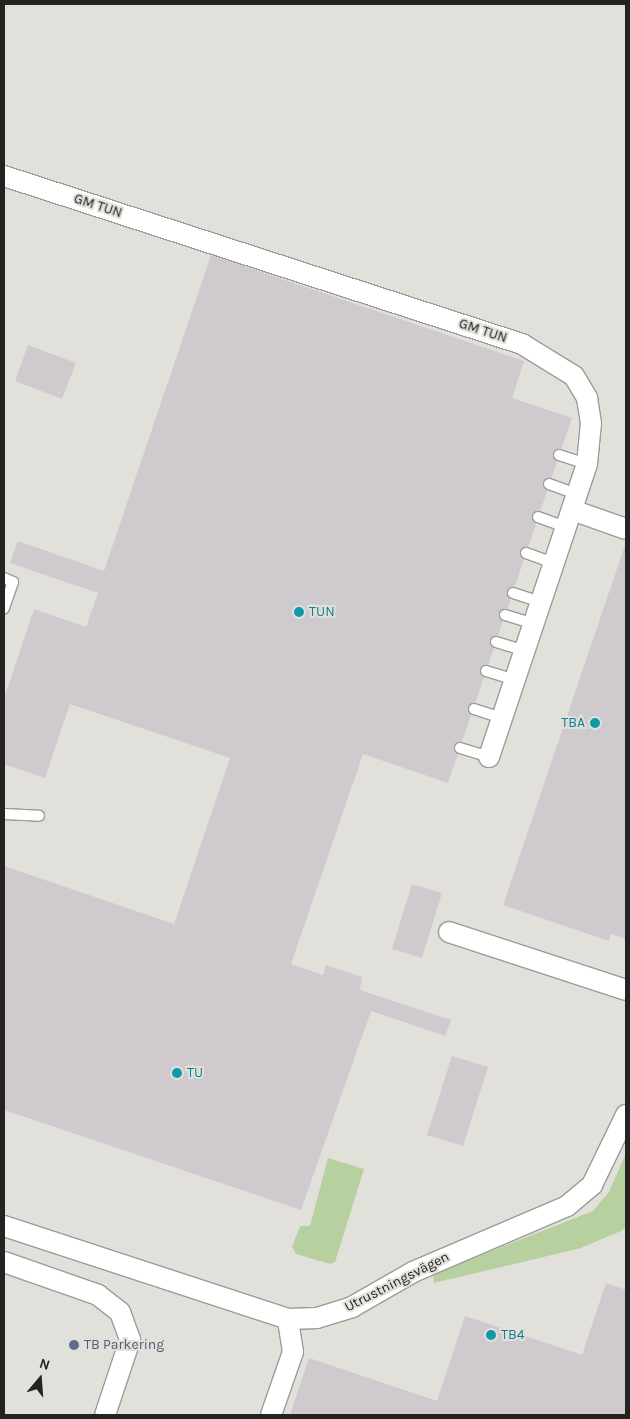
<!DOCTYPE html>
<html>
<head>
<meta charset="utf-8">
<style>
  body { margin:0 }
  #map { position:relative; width:630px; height:1419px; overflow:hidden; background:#e2e0da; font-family:Karla,sans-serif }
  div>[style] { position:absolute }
  .green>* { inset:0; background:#b6d0a0 }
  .building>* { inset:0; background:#cfcace }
  .roads { filter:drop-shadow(1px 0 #9c9b95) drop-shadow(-1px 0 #9c9b95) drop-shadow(0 1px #9c9b95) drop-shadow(0 -1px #9c9b95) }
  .lane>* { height:10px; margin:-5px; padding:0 5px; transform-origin:5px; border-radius:5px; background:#fff }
  .street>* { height:20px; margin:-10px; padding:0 10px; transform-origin:10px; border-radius:10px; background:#fff }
  .dots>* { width:14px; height:14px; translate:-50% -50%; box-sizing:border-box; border:2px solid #e2e0da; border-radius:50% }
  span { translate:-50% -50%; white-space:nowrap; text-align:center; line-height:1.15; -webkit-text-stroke:4px #e2e0da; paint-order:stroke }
  .street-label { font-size:14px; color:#242321 }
  .culture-label { font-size:14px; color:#0d838f }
  .left { translate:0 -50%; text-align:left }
  .right { translate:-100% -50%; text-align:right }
  .service-label { font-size:14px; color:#4e5e75 }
  .frame { position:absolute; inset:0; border:5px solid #242321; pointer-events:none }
  .north { position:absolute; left:15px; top:1354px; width:50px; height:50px; -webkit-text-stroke:4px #e2e0da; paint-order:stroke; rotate:18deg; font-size:14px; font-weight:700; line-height:20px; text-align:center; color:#242321 }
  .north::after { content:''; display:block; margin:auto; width:18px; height:22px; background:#242321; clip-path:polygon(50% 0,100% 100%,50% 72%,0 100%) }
</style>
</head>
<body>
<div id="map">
  <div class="green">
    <i style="clip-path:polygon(626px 1153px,626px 1227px,621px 1231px,581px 1248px,434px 1283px,433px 1274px,593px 1211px,609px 1192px)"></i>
    <i style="clip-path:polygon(328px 1158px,364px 1169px,335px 1262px,330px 1264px,296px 1254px,292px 1247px,300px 1226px,310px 1226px)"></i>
  </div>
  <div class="building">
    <i style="clip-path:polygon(211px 255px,524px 361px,512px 398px,572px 418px,448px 783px,363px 754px,291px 964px,323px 975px,326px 965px,362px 977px,360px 990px,451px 1020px,445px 1036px,371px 1011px,301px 1210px,4px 1110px,4px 866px,174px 924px,230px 758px,70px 704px,45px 778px,4px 764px,4px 698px,34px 609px,86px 627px,98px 593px,10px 563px,18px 541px,104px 571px)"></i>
    <i style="clip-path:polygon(28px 345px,76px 363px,62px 399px,15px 381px)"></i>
    <i style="clip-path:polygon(626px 542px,626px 939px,611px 934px,609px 941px,503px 905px)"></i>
    <i style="clip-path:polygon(412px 884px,442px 893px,422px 958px,392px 949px)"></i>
    <i style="clip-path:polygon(452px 1056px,488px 1067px,463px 1146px,427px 1135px)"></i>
    <i style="clip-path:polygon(606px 1283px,626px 1290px,626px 1415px,290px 1415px,309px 1358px,437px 1401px,465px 1316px,582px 1355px)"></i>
  </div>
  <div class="roads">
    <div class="lane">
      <i style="left:559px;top:455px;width:29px;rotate:18deg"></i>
      <i style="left:549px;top:484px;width:30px;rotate:20deg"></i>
      <i style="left:538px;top:517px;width:30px;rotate:20deg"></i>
      <i style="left:526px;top:553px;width:30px;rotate:20deg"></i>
      <i style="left:4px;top:578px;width:10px;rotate:24deg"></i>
      <i style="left:13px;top:582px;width:28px;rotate:109deg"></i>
      <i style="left:513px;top:593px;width:29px;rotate:18deg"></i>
      <i style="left:505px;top:615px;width:30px;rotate:17deg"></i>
      <i style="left:496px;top:642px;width:30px;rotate:17deg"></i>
      <i style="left:486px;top:671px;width:30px;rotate:17deg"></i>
      <i style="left:474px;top:709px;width:29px;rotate:18deg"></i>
      <i style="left:460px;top:748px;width:30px;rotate:17deg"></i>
      <i style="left:4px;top:814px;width:35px;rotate:3deg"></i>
    </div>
    <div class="street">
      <i style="left:4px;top:176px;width:545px;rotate:17.97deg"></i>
      <i style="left:522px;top:344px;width:61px;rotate:31.6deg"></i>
      <i style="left:574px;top:376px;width:26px;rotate:59deg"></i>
      <i style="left:587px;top:398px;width:25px;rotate:81deg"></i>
      <i style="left:591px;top:423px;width:41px;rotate:95.6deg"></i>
      <i style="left:587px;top:464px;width:309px;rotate:108.5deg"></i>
      <i style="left:572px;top:510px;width:57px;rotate:19.4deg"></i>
      <i style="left:449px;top:932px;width:186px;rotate:18.1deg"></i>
      <i style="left:4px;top:1226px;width:299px;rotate:18.1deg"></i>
      <i style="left:288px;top:1319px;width:29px;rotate:-2deg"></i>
      <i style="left:317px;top:1318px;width:37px;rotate:-17deg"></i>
      <i style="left:352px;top:1307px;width:70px;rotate:-29.8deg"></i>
      <i style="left:413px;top:1272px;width:168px;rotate:-23.2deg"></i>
      <i style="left:567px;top:1206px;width:33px;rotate:-40deg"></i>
      <i style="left:592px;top:1185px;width:78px;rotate:-64.1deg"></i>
      <i style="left:4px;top:1262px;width:100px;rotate:19.3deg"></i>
      <i style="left:98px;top:1295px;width:28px;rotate:38deg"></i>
      <i style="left:120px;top:1312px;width:30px;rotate:70deg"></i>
      <i style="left:130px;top:1340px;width:79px;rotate:108.4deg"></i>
      <i style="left:271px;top:1415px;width:67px;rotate:-70.8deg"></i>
      <i style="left:293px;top:1352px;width:33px;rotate:-99deg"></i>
    </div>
  </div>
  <div class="dots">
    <i style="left:299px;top:612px;background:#0f9aa8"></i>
    <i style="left:595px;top:723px;background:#0f9aa8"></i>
    <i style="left:177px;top:1073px;background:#0f9aa8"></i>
    <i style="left:491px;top:1335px;background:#0f9aa8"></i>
    <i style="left:74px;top:1345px;background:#5c6f8a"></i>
  </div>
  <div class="street-label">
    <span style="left:98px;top:206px;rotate:18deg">GM TUN</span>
    <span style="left:483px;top:331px;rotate:18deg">GM TUN</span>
    <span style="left:397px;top:1282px;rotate:-27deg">Utrustningsvägen</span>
  </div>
  <div class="culture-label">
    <span class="left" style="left:309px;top:612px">TUN</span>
    <span class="right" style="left:585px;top:723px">TBA</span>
    <span class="left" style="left:187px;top:1073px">TU</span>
    <span class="left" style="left:501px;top:1335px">TB4</span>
  </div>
  <div class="service-label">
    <span class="left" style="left:84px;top:1345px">TB Parkering</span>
  </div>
  <div class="frame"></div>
  <div class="north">N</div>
</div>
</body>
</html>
